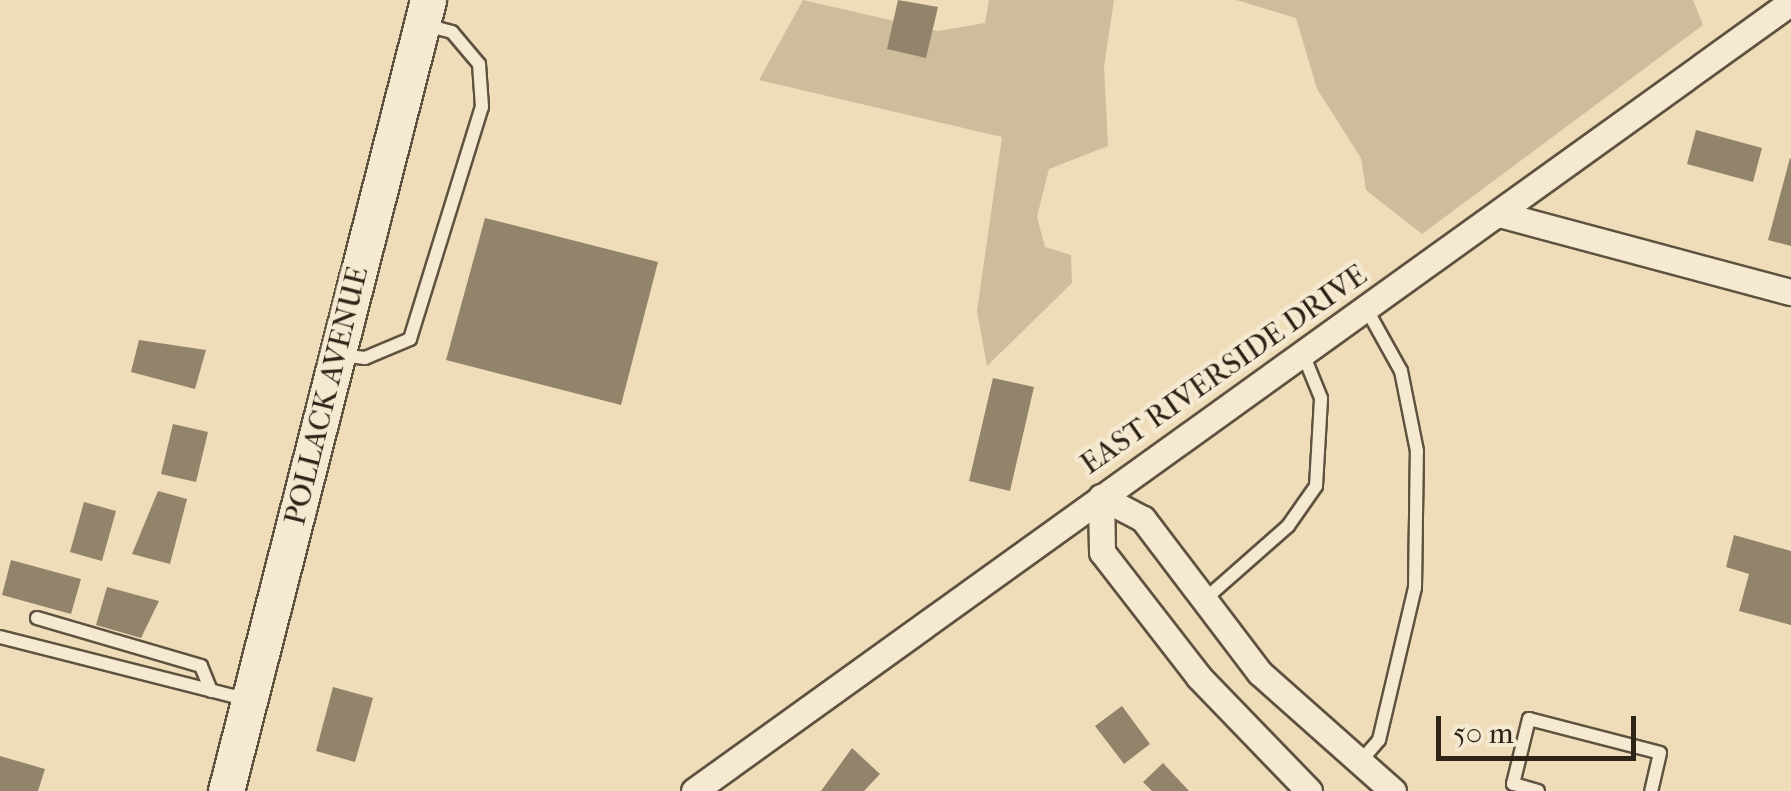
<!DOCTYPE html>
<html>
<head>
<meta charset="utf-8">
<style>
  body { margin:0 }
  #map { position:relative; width:1791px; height:791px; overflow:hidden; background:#efddb9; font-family:"IM FELL French Canon",serif }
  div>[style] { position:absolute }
  .green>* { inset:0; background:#cebd9d }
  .building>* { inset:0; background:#92846b }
  .roads { filter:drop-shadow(2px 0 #5e5240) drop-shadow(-2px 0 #5e5240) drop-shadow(0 2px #5e5240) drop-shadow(0 -2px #5e5240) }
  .lane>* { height:12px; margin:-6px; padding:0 6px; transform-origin:6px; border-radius:6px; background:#f5e9d2 }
  .street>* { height:25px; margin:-12.5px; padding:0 12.5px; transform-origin:12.5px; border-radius:12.5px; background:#f5e9d2 }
  .secondary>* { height:35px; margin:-17.5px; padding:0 17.5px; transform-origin:17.5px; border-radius:17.5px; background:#f5e9d2 }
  span { translate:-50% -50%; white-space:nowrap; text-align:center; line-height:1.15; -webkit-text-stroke:9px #f5e9d2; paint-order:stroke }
  .street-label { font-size:30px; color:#2e2317 }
  .scale { position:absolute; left:1436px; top:716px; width:200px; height:45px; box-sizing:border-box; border:5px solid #2e2317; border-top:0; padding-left:12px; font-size:30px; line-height:35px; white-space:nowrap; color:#2e2317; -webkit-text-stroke:8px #f5e9d2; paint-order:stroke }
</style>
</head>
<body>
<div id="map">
  <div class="green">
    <i style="clip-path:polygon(803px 0,938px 31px,985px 23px,989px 0,1114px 0,1104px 67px,1108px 146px,1049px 169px,1037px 217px,1045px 247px,1071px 255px,1072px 283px,987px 366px,977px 311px,1002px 137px,759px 80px)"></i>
    <i style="clip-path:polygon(1236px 0,1693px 0,1703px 25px,1422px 234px,1366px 190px,1361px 158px,1317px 89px,1296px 18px)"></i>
  </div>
  <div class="building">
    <i style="clip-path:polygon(898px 0,938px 7px,926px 58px,887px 49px)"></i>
    <i style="clip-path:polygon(1696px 130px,1762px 148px,1753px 182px,1687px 164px)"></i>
    <i style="clip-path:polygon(1790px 158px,1791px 159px,1791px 246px,1768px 240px)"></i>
    <i style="clip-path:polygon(485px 218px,658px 262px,621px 405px,446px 360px)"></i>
    <i style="clip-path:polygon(139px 340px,206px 350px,195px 389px,131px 372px)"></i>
    <i style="clip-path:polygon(993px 378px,1034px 387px,1010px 491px,969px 481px)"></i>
    <i style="clip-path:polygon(173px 424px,208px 432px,196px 482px,161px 474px)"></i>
    <i style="clip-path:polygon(158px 491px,187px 499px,170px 564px,132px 554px)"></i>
    <i style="clip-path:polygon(84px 502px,116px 511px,102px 561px,70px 552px)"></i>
    <i style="clip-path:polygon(1734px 535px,1791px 551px,1791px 625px,1739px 611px,1749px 574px,1726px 567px)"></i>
    <i style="clip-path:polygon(11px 560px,81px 579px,71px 614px,2px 595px)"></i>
    <i style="clip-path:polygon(107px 587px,159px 601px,141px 638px,96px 625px)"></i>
    <i style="clip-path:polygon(333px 687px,373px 698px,355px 762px,316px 751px)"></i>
    <i style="clip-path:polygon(1122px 706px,1150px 744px,1124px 764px,1095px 726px)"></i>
    <i style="clip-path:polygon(852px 748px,880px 774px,864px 791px,821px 791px)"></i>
    <i style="clip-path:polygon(0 756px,45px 769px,38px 791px,0 791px)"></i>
    <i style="clip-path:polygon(1163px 763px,1189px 791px,1152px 791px,1143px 782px)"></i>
  </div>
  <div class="roads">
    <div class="lane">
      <i style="left:340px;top:355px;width:25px;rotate:7deg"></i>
      <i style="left:365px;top:358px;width:49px;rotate:-22.9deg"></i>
      <i style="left:410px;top:339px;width:243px;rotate:-72.8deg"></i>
      <i style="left:482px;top:107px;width:43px;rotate:-94deg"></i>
      <i style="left:479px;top:64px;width:42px;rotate:-130.2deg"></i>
      <i style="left:452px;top:32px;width:28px;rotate:-165deg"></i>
      <i style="left:1204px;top:600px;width:112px;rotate:-41.4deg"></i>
      <i style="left:1288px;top:526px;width:49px;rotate:-55deg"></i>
      <i style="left:1316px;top:486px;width:88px;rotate:-86.7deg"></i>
      <i style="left:1321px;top:398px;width:48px;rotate:-112.2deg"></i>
      <i style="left:37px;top:618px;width:171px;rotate:16.3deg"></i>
      <i style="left:201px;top:666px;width:27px;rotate:68deg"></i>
      <i style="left:0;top:637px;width:253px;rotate:14.2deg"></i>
      <i style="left:1359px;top:763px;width:30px;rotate:-49deg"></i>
      <i style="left:1379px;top:740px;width:156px;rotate:-76.7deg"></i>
      <i style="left:1415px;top:588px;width:137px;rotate:-89.2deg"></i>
      <i style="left:1417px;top:451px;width:82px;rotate:-101.3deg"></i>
      <i style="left:1401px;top:371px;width:72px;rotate:-119.1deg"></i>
      <i style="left:1538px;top:791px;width:26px;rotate:-164deg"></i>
      <i style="left:1513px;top:784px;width:67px;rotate:-76.2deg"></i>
      <i style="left:1529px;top:719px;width:135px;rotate:14.5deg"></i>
      <i style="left:1660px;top:753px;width:39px;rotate:103deg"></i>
    </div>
    <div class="street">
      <i style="left:1499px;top:214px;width:302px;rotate:15deg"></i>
      <i style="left:694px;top:791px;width:1351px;rotate:-35.72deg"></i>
      <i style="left:1309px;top:791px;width:158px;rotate:-134deg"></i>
      <i style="left:1199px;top:677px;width:158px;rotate:-127.8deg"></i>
      <i style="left:1102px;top:552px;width:55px;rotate:-91deg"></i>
      <i style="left:1101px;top:497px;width:47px;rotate:27.6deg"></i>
      <i style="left:1143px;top:519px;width:193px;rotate:52.8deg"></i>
      <i style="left:1260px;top:673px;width:178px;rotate:41.6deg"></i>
    </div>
    <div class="secondary">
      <i style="left:226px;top:791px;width:816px;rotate:-75.67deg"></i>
    </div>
  </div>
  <div class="street-label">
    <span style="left:1224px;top:370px;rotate:-35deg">EAST RIVERSIDE DRIVE</span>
    <span style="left:327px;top:396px;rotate:-76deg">POLLACK AVENUE</span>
  </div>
  <div class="scale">50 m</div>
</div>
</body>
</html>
